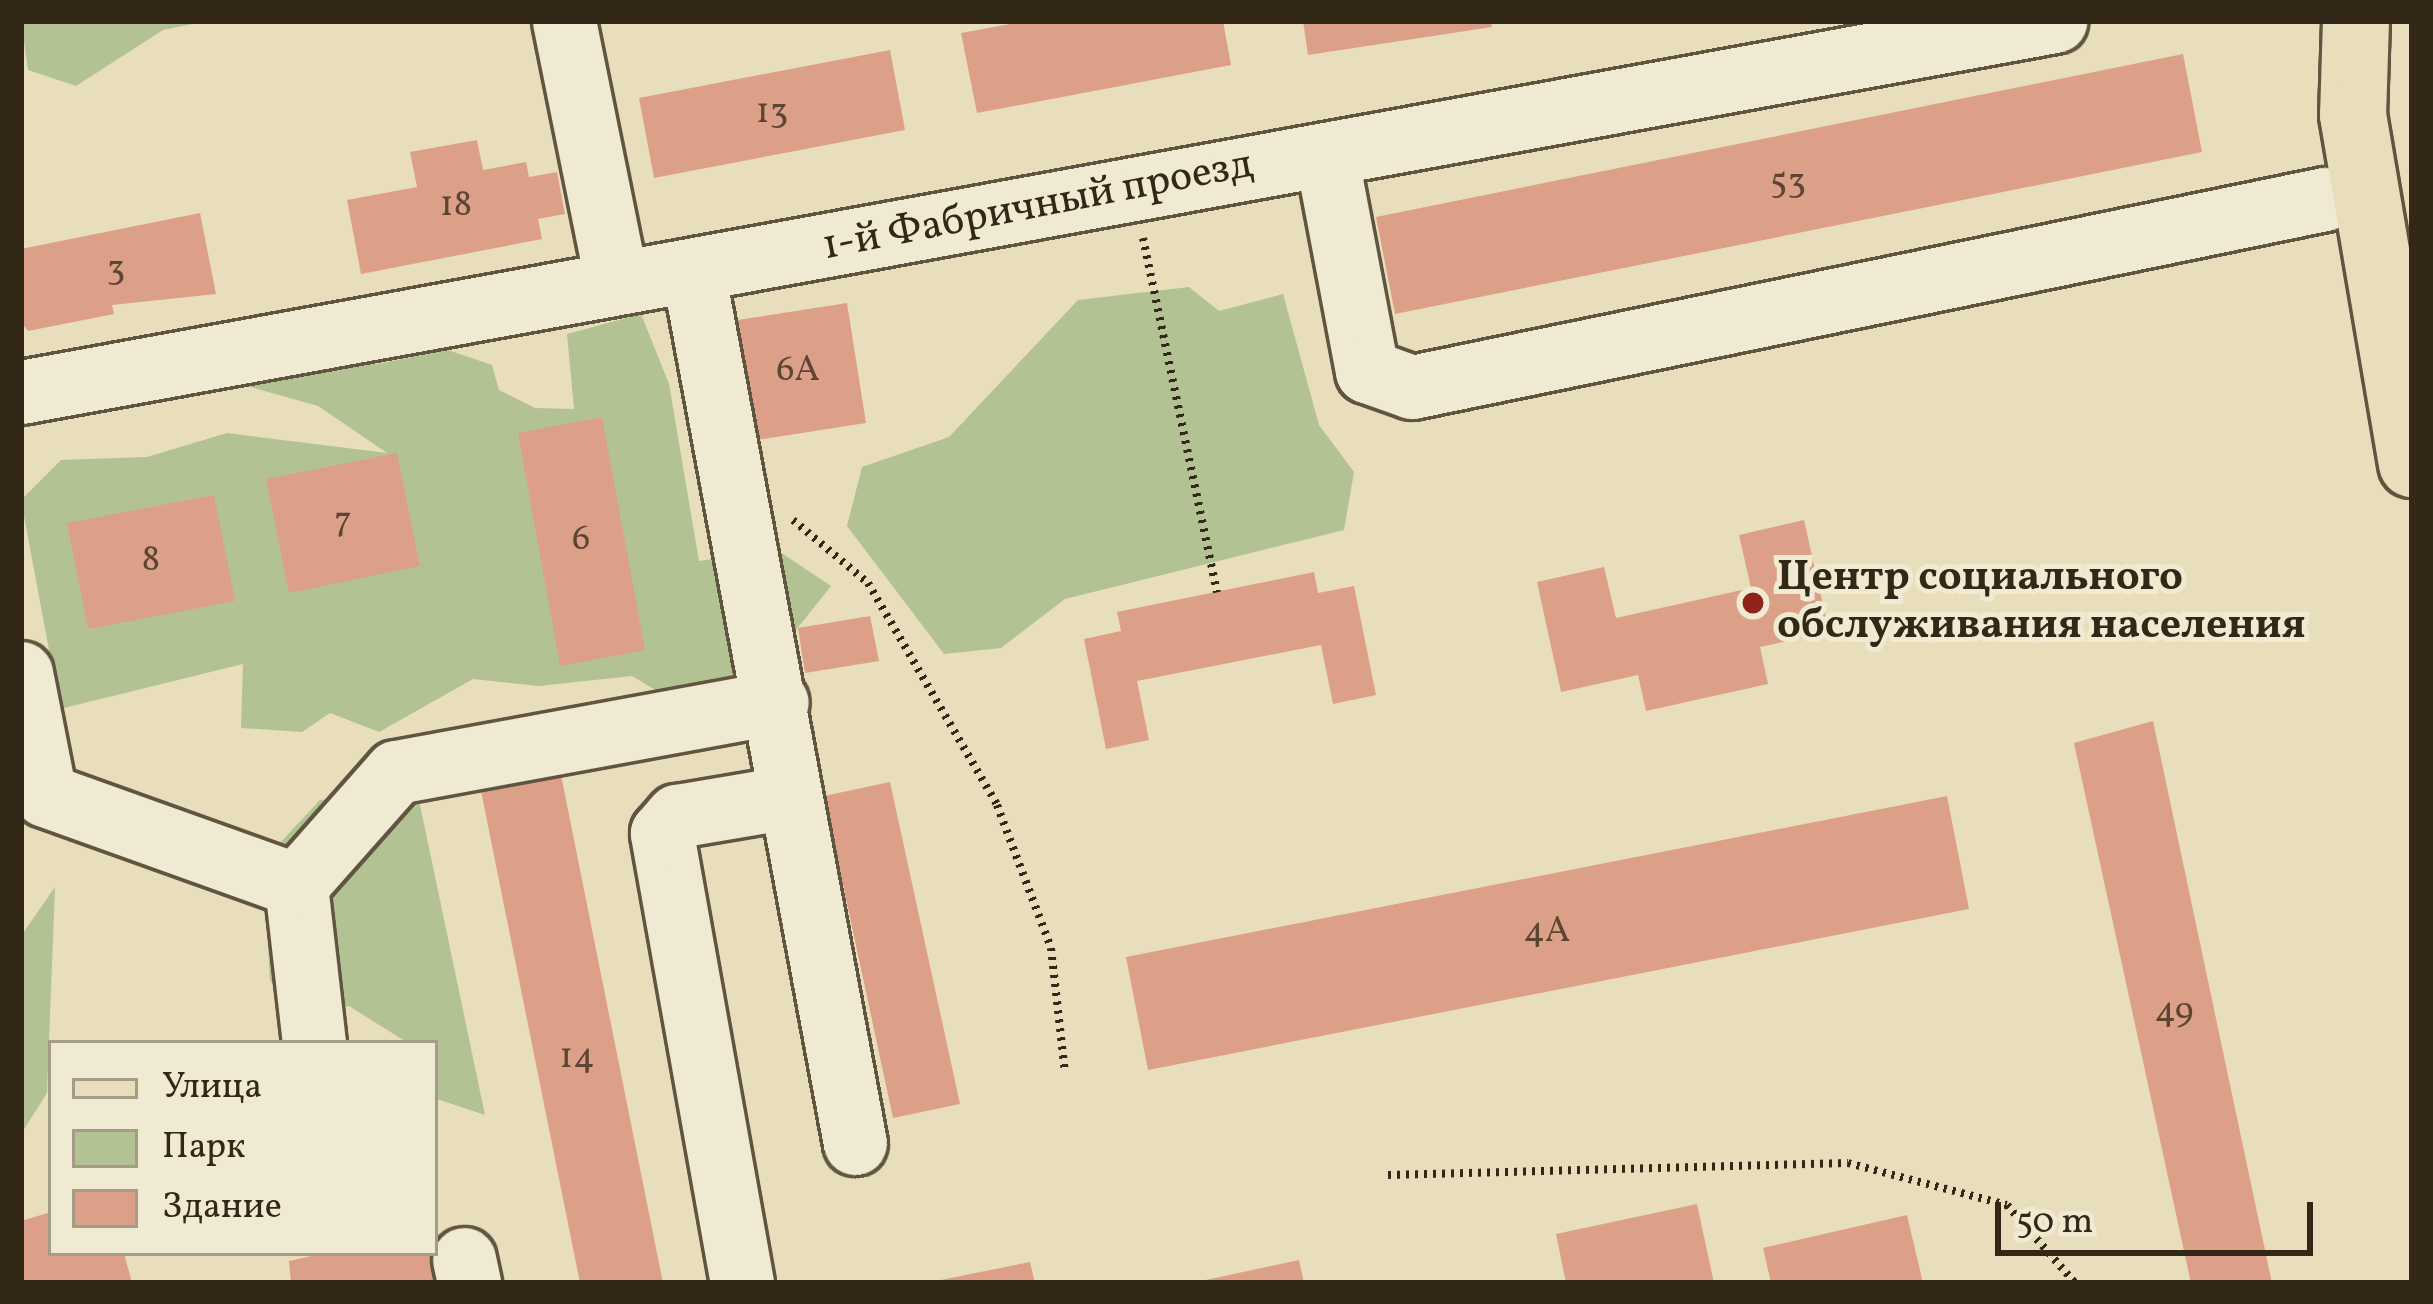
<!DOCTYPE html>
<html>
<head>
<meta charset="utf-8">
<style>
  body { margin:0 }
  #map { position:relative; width:2433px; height:1304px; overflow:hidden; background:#e9debb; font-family:Vollkorn,serif }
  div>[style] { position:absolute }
  .green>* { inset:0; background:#b2c293 }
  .building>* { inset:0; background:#dca088 }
  .path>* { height:8px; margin-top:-4px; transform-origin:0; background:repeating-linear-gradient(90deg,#332718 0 3px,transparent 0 9px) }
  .roads { filter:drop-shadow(3px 0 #605541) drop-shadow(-3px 0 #605541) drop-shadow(0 3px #605541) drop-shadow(0 -3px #605541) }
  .minor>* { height:63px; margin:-31.5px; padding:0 31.5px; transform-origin:31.5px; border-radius:31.5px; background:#f1ead3 }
  .major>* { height:66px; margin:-33px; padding:0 33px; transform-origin:33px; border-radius:33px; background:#e9debb }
  .dots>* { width:33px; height:33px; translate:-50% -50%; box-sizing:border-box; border:6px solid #f1ead3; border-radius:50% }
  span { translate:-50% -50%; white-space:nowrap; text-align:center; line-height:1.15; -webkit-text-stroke:10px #f1ead3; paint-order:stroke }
  .number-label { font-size:36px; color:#5d4534 }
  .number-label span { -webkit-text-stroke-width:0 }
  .street-label { font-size:42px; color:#332718 }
  .poi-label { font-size:42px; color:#332718; font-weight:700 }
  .left { translate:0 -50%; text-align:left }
  .frame { position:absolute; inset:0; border:24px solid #332718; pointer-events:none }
  .legend { position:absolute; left:48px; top:1040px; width:390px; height:216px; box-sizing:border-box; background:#f1ead3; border:3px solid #a59c88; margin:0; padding:15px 21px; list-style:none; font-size:36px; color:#332718 }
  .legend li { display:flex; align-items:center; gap:24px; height:60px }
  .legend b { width:60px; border:3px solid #a59c88 }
  .scale { position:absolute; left:1995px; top:1202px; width:318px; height:54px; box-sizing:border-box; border:6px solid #332718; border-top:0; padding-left:15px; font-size:36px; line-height:42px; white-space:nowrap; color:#332718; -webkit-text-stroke:9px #f1ead3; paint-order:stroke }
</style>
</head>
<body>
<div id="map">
  <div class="green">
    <i style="clip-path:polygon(21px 21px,207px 21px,163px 30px,76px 86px,28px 70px)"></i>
    <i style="clip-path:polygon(1189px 287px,1219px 311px,1283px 294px,1319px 425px,1354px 472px,1344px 530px,1065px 599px,1001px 648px,944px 654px,847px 526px,862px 467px,949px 437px,1078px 300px)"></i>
    <i style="clip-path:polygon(641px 314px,669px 384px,699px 561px,777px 550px,831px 586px,718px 728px,632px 676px,539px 686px,473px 679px,379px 732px,330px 713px,302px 732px,241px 728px,243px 664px,60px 709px,21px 500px,61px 460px,147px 457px,227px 433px,387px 453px,318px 406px,212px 376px,323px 358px,377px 364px,448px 350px,492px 365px,499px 390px,535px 408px,574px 409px,567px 334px)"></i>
    <i style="clip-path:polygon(392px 793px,419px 800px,485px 1115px,437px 1099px,435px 1043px,408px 1043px,349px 1006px,295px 1020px,270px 980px,263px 861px,320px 800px)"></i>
    <i style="clip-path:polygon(55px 887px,47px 1093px,21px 1134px,21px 936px)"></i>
  </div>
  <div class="building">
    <i style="clip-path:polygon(1026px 21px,1223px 21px,1231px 65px,977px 113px,961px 33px)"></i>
    <i style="clip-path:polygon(1303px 21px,1491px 21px,1492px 27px,1308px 55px)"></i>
    <i style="clip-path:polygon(890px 50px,905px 130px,654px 178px,639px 98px)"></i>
    <i style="clip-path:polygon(2183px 54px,2202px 152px,1395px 314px,1376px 217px)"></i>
    <i style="clip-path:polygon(477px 140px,483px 170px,526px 162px,529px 177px,557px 172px,565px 214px,538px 219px,542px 239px,361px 274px,347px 200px,417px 187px,410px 152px)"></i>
    <i style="clip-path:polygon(200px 213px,216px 294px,112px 305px,114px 314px,28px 331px,21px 322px,21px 249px)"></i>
    <i style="clip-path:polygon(847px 303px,866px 423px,750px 441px,731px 321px)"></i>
    <i style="clip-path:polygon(602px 417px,645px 650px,560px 666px,518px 433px)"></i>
    <i style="clip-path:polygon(397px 453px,420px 566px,289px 593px,266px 479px)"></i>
    <i style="clip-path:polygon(214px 495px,235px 601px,88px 629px,67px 523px)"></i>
    <i style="clip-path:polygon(1804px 520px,1829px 632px,1760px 647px,1768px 684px,1646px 711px,1638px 675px,1561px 692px,1537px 582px,1604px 567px,1616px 618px,1751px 588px,1739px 535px)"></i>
    <i style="clip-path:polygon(1314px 572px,1318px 593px,1354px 586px,1376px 695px,1333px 704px,1321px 645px,1137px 681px,1149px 740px,1106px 749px,1084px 639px,1121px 631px,1117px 612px)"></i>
    <i style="clip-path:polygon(870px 616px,879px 661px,805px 673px,798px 628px)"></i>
    <i style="clip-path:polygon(2153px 721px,2272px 1283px,2191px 1283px,2074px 743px)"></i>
    <i style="clip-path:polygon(558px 760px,663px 1283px,580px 1283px,478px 776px)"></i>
    <i style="clip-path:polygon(890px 782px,960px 1104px,893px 1118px,824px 796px)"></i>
    <i style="clip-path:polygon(1947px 796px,1969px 909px,1148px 1070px,1126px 957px)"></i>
    <i style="clip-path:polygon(1697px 1204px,1714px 1283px,1566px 1283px,1556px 1234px)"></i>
    <i style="clip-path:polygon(51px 1212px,51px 1253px,124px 1253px,132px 1283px,21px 1283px,21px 1221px)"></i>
    <i style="clip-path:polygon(1907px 1215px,1923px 1283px,1771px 1283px,1763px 1248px)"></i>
    <i style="clip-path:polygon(437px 1227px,448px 1283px,291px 1283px,289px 1261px,325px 1253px,435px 1253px)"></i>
    <i style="clip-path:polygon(1299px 1260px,1304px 1283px,1201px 1283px,1201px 1281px)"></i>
    <i style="clip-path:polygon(1030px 1262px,1035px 1283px,936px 1283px,936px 1281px)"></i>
  </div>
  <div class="path">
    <i style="left:1143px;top:238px;width:362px;rotate:78.2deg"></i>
    <i style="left:793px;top:520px;width:98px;rotate:40deg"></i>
    <i style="left:868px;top:583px;width:257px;rotate:59.8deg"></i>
    <i style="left:997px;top:805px;width:153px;rotate:69.3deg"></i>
    <i style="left:1051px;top:948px;width:125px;rotate:83.6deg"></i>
    <i style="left:1388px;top:1175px;width:460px;rotate:-1.5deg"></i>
    <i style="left:1848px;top:1163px;width:164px;rotate:14.8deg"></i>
    <i style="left:2007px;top:1205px;width:103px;rotate:48.9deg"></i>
  </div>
  <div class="roads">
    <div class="minor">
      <i style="left:564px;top:21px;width:267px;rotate:78.6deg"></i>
      <i style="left:1326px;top:154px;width:221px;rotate:79.3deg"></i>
      <i style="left:1367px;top:371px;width:48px;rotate:19.6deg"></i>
      <i style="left:1412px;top:387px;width:932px;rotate:-11.64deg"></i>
      <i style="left:693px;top:271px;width:887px;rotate:79.48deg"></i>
      <i style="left:21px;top:392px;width:2068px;rotate:-10.34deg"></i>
      <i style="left:21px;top:673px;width:124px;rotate:78.9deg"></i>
      <i style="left:45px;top:795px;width:267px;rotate:19.7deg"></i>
      <i style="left:314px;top:1043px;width:159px;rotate:-96.5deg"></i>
      <i style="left:296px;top:885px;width:151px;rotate:-48.5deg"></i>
      <i style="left:396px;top:772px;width:387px;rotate:-10.4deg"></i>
      <i style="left:464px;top:1259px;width:25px;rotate:78deg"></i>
      <i style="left:742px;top:1283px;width:457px;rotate:-100.1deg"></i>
      <i style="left:662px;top:833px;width:23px;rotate:-49deg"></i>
      <i style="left:677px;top:816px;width:114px;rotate:-9.6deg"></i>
    </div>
    <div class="major">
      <i style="left:2356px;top:21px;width:94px;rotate:91.8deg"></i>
      <i style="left:2353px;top:115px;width:354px;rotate:80.4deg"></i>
    </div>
  </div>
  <div class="dots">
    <i style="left:1753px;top:603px;background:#8f2418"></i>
  </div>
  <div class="number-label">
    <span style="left:772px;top:114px">13</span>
    <span style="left:1788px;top:184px">53</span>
    <span style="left:456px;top:207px">18</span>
    <span style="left:116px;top:271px">3</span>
    <span style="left:798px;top:372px">6А</span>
    <span style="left:343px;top:523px">7</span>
    <span style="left:581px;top:541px">6</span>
    <span style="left:151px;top:562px">8</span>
    <span style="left:1547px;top:933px">4А</span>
    <span style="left:2174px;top:1013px">49</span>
    <span style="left:577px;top:1059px">14</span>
  </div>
  <div class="street-label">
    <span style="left:1038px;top:207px;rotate:-11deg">1-й Фабричный проезд</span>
  </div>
  <div class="poi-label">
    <span class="left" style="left:1777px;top:603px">Центр социального<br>обслуживания населения</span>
  </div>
  <div class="frame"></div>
  <ul class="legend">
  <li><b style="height:15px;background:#e9debb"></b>Улица</li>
  <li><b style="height:33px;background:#b2c293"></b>Парк</li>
  <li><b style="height:33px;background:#dca088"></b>Здание</li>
  </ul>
  <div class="scale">50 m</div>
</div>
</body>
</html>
